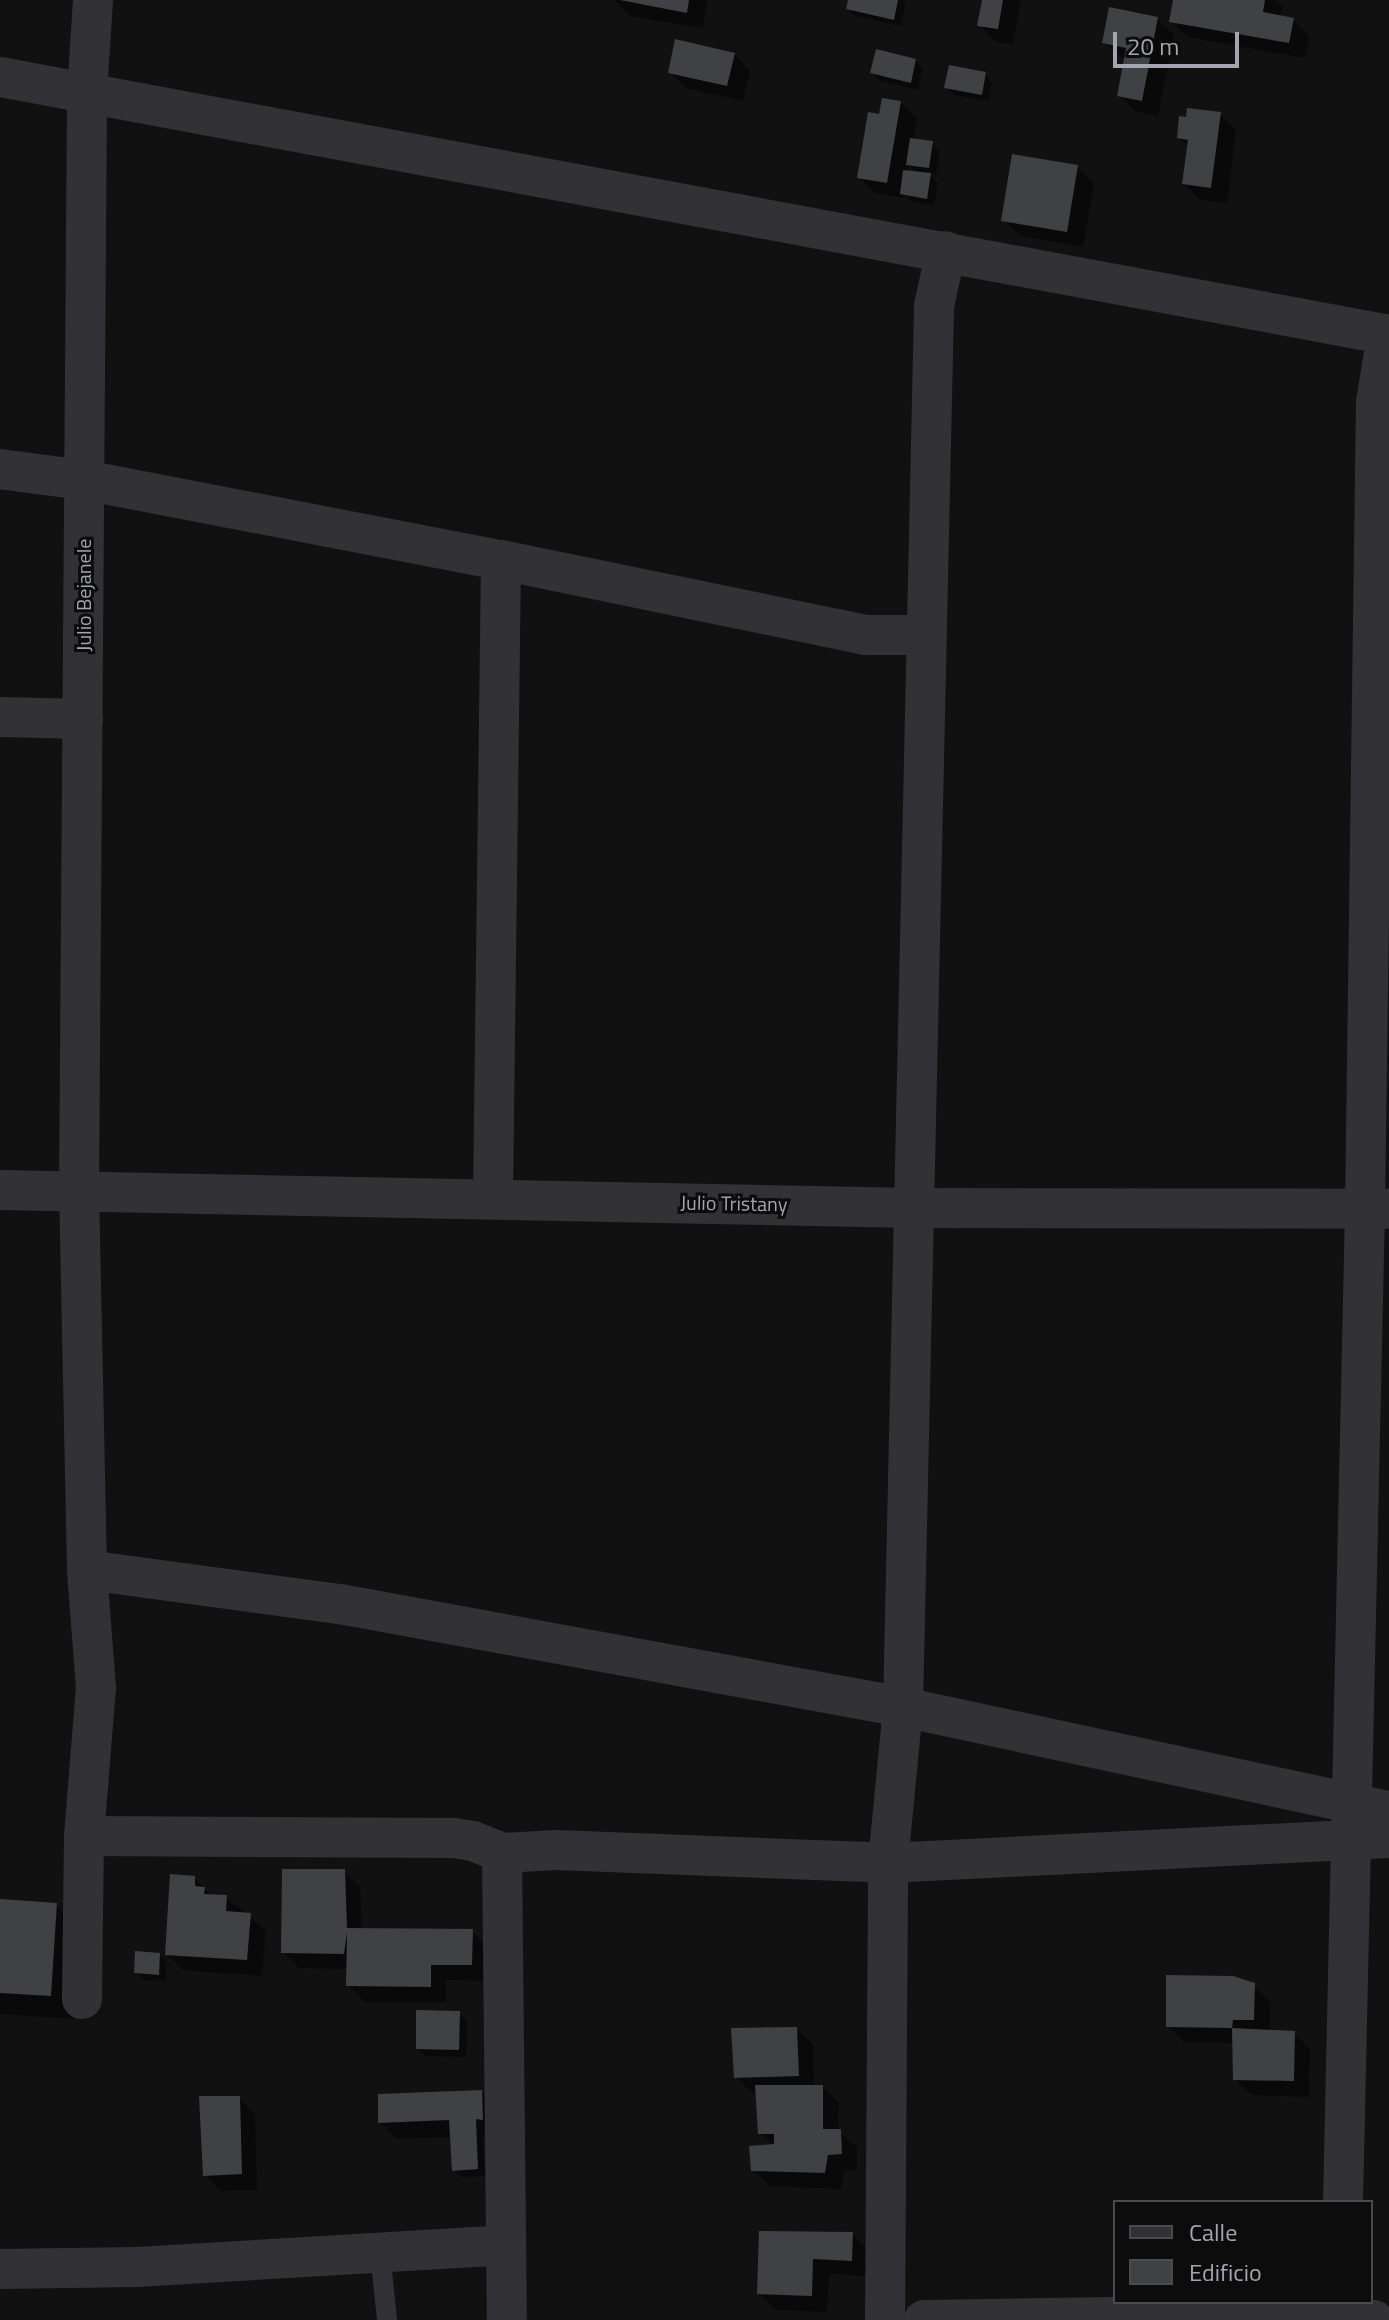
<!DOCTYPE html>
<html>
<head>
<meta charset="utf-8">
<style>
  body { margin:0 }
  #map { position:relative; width:1389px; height:2320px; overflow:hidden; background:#111112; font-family:"Titillium Web",sans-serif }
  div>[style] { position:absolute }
  .shadow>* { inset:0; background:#0007 }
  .building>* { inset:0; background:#404145 }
  .lane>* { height:20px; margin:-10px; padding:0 10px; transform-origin:10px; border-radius:10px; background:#323236 }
  .street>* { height:40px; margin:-20px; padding:0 20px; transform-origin:20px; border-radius:20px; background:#323236 }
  span { translate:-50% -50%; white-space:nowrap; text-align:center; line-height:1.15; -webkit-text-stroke:6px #0c0c0d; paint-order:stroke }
  .street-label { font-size:20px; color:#a3a6b1 }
  .legend { position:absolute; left:1113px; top:2200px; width:260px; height:104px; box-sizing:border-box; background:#0c0c0d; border:2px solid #484a4f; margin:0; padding:10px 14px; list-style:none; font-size:24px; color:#a3a6b1 }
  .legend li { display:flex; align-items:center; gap:16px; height:40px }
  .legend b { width:40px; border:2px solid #484a4f }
  .scale { position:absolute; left:1113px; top:32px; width:126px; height:36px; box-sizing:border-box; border:4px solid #a3a6b1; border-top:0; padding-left:10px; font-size:24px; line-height:28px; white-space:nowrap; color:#a3a6b1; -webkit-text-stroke:6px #0c0c0d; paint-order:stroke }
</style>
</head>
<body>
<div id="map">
  <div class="shadow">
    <i style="clip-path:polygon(614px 0,707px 0,703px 28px,630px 16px)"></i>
    <i style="clip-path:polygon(850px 0,902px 0,906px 3px,901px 26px,856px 16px,848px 9px)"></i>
    <i style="clip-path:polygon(984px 0,1021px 0,1013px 44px,996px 42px,980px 25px)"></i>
    <i style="clip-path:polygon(1175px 0,1276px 0,1282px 6px,1281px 17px,1293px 20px,1309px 36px,1305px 58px,1187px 37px,1171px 21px)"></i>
    <i style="clip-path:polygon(1157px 19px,1174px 35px,1158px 116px,1135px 111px,1119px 95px,1126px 60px,1104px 43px)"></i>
    <i style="clip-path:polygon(734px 54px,750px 71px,743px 101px,686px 88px,670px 72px)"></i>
    <i style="clip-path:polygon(915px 61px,923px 68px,918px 90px,879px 80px,872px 72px)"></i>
    <i style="clip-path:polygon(985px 74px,992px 82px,989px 101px,954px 95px,946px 87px)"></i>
    <i style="clip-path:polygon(evenodd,901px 103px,917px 119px,913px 140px,932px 143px,940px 151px,936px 175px,929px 174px,938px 183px,934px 205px,910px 201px,904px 195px,903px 198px,875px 193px,859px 177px,881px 116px,901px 103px,909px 165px,917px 174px,908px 172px,909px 165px)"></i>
    <i style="clip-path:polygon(1220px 114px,1236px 130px,1227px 203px,1200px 200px,1184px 184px,1189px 148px,1179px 138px)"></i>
    <i style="clip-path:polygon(1077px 167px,1094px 183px,1083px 247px,1020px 236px,1004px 220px)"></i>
    <i style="clip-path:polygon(344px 1871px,360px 1887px,362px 1930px,472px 1931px,488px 1947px,487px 1981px,446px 1980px,446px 2002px,365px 2002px,348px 1985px,348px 1969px,299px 1968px,283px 1952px)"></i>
    <i style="clip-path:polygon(194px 1878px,212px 1896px,226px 1897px,266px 1931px,262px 1976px,183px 1970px,167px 1954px)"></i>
    <i style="clip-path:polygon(0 1901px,56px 1905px,80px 1929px,74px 2019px,0 2014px)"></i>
    <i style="clip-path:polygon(160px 1955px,167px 1962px,166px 1981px,144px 1980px,136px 1973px)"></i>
    <i style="clip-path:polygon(1254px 1985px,1270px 2002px,1270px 2032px,1294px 2033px,1310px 2049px,1309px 2097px,1251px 2095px,1235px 2079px,1235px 2043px,1184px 2042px,1168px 2026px)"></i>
    <i style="clip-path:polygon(459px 2013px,467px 2021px,466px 2057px,425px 2056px,418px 2048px)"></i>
    <i style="clip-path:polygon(797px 2029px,813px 2045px,814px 2087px,822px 2087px,839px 2103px,838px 2131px,857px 2147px,857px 2170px,844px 2170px,841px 2189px,770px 2186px,753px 2170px,774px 2146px,760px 2133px,757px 2093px,752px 2093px,736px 2077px)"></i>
    <i style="clip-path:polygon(481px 2092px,497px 2108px,498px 2135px,483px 2136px,485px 2176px,461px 2177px,454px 2170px,452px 2137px,397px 2139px,380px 2122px)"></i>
    <i style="clip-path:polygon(239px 2098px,255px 2114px,257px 2190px,221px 2191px,205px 2175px)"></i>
    <i style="clip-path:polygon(852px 2234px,868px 2250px,867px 2276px,829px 2274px,827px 2312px,775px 2310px,759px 2293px)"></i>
  </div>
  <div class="building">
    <i style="clip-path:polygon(620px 0,689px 0,687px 13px)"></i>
    <i style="clip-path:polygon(848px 0,898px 0,894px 20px,846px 9px)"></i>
    <i style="clip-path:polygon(982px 0,1003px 0,998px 29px,977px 26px)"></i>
    <i style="clip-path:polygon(1173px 0,1265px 0,1263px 12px,1294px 18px,1289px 43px,1169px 22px)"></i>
    <i style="clip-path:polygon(1109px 7px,1158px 17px,1142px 101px,1117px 96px,1126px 48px,1102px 43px)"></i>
    <i style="clip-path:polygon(675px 39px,735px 53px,727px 86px,668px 73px)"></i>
    <i style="clip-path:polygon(876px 49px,916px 59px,911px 83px,870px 73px)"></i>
    <i style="clip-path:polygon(949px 65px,986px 72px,982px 95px,944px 88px)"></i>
    <i style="clip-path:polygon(882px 98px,901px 101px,887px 183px,857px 178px,868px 112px,879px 114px)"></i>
    <i style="clip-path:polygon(1187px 108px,1221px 112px,1211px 188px,1182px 184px,1188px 140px,1177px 138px,1179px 116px,1186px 117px)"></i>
    <i style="clip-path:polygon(910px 138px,933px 141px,929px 168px,906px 165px)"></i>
    <i style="clip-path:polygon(1012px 154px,1078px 165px,1067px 232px,1001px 221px)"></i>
    <i style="clip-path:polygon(903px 170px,931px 173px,927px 199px,900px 194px)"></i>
    <i style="clip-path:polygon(282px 1869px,345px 1869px,347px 1928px,473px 1929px,472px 1965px,431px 1965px,431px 1987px,346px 1986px,347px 1932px,344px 1954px,281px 1953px)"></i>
    <i style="clip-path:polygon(170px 1874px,195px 1876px,195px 1886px,205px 1887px,204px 1894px,227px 1895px,226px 1911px,251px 1913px,247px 1960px,165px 1955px)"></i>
    <i style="clip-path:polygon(0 1899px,57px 1903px,51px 1996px,0 1993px)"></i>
    <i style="clip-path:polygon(135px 1951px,160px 1953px,159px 1975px,134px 1973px)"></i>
    <i style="clip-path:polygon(1166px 1975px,1233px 1976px,1255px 1983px,1254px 2020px,1233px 2020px,1232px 2028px,1166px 2027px)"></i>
    <i style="clip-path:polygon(416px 2010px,460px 2011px,459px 2050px,416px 2049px)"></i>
    <i style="clip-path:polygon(797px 2027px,799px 2076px,734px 2078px,731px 2028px)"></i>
    <i style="clip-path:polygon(1232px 2028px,1295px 2031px,1294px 2081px,1233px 2080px)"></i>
    <i style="clip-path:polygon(755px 2085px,823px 2085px,823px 2129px,841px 2129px,842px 2154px,828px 2155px,825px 2173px,751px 2171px,749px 2146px,774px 2144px,774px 2134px,758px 2134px)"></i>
    <i style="clip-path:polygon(482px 2090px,483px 2120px,476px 2119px,478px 2169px,452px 2171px,449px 2120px,378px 2123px,378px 2094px)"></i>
    <i style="clip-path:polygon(199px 2096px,240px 2096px,242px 2174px,203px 2176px)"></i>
    <i style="clip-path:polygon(759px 2231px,853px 2232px,852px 2261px,813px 2259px,812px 2296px,757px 2294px)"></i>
  </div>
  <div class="lane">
    <i style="left:380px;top:2252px;width:68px;rotate:84.1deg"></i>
  </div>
  <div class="street">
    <i style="left:0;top:77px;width:1413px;rotate:10.52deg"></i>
    <i style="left:0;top:469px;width:85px;rotate:7.5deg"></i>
    <i style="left:84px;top:480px;width:425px;rotate:10.9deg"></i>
    <i style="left:501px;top:560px;width:372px;rotate:11.6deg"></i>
    <i style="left:865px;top:635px;width:60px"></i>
    <i style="left:0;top:717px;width:83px;rotate:1.4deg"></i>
    <i style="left:0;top:1190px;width:916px;rotate:1.13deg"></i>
    <i style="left:916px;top:1208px;width:473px;rotate:0.1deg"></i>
    <i style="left:493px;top:1197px;width:637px;rotate:-89.28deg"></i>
    <i style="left:87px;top:1570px;width:255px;rotate:7.7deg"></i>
    <i style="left:340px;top:1604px;width:572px;rotate:10.37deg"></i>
    <i style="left:903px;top:1707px;width:497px;rotate:12.1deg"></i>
    <i style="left:84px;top:1836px;width:370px;rotate:0.3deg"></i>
    <i style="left:454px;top:1838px;width:19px;rotate:9deg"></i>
    <i style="left:473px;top:1841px;width:31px;rotate:22deg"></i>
    <i style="left:502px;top:1853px;width:54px;rotate:-3.2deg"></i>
    <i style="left:556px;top:1850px;width:332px;rotate:2.2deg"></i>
    <i style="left:888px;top:1863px;width:502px;rotate:-2.86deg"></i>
    <i style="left:502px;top:1853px;width:467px;rotate:89.4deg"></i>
    <i style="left:82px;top:1999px;width:163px;rotate:-89.3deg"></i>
    <i style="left:84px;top:1836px;width:148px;rotate:-85.4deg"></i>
    <i style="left:96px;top:1688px;width:118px;rotate:-94.4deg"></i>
    <i style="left:87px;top:1570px;width:380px;rotate:-91.2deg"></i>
    <i style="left:79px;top:1190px;width:1097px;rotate:-89.58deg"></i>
    <i style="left:87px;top:93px;width:93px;rotate:-86.3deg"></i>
    <i style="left:1343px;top:2202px;width:993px;rotate:-88.73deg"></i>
    <i style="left:1365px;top:1209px;width:807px;rotate:-89.22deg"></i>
    <i style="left:1376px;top:402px;width:68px;rotate:-80.7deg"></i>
    <i style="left:0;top:2269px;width:137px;rotate:-0.8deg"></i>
    <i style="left:137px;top:2267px;width:368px;rotate:-3.4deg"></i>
    <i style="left:885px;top:2320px;width:457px;rotate:-89.6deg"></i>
    <i style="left:888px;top:1863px;width:157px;rotate:-84.5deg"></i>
    <i style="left:903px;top:1707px;width:1401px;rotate:-88.73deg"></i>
    <i style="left:934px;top:306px;width:56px;rotate:-77.7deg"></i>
    <i style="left:924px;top:2320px;width:366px;rotate:-0.9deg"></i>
    <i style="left:1290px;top:2314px;width:84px;rotate:4.1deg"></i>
  </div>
  <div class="street-label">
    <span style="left:83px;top:595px;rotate:-90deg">Julio Bejanele</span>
    <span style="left:734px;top:1203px;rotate:1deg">Julio Tristany</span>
  </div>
  <ul class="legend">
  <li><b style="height:10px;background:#323236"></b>Calle</li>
  <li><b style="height:22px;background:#404145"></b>Edificio</li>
  </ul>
  <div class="scale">20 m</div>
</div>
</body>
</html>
